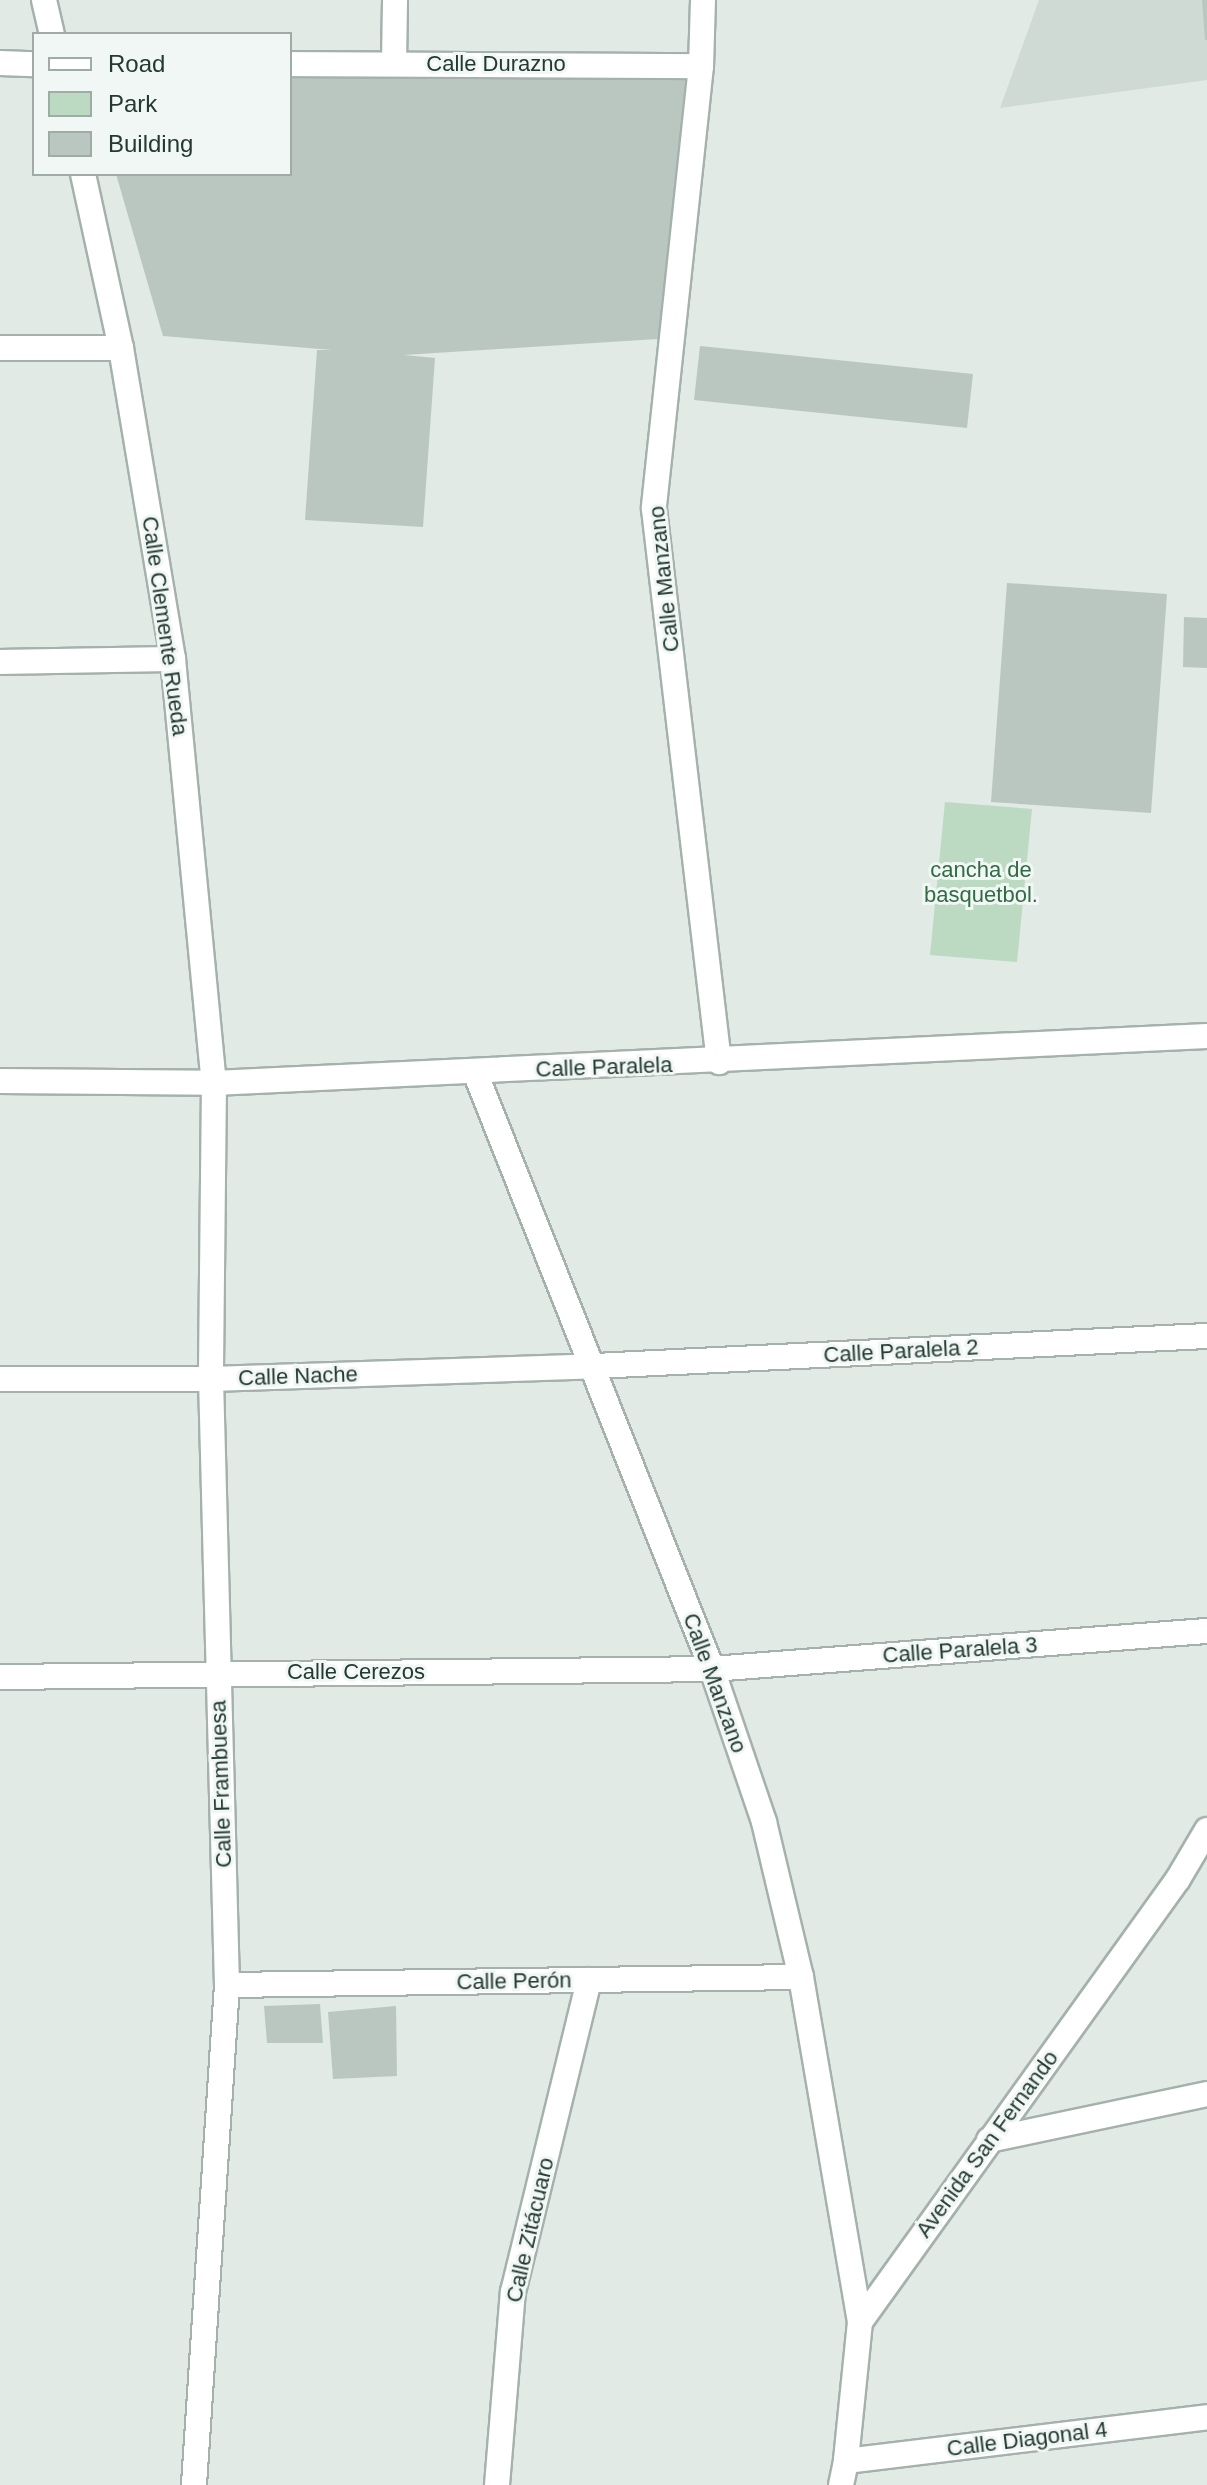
<!DOCTYPE html>
<html>
<head>
<meta charset="utf-8">
<style>
  body { margin:0 }
  #map { position:relative; width:1207px; height:2485px; overflow:hidden; background:#e1eae5; font-family:Helvetica,sans-serif }
  div>[style] { position:absolute }
  .built>* { inset:0; background:#cfdad4 }
  .green>* { inset:0; background:#bcd9c2 }
  .building>* { inset:0; background:#bac7c1 }
  .roads { filter:drop-shadow(2px 0 #a4b1ac) drop-shadow(-2px 0 #a4b1ac) drop-shadow(0 2px #a4b1ac) drop-shadow(0 -2px #a4b1ac) }
  .street>* { height:24px; margin:-12px; padding:0 12px; transform-origin:12px; border-radius:12px; background:#fff }
  .secondary>* { height:24px; margin:-12px; padding:0 12px; transform-origin:12px; border-radius:12px; background:#fff }
  span { translate:-50% -50%; white-space:nowrap; text-align:center; line-height:1.15; -webkit-text-stroke:6px #f1f7f4; paint-order:stroke }
  .street-label { font-size:22px; color:#233932 }
  .park-label { font-size:22px; color:#316c44 }
  .legend { position:absolute; left:32px; top:32px; width:260px; height:144px; box-sizing:border-box; background:#f1f7f4; border:2px solid #9faba6; margin:0; padding:10px 14px; list-style:none; font-size:24px; color:#233932 }
  .legend li { display:flex; align-items:center; gap:16px; height:40px }
  .legend b { width:40px; border:2px solid #9faba6 }
</style>
</head>
<body>
<div id="map">
  <div class="built">
    <i style="clip-path:polygon(1039px 0,1207px 0,1207px 80px,1000px 108px)"></i>
  </div>
  <div class="green">
    <i style="clip-path:polygon(945px 802px,1032px 809px,1017px 962px,930px 955px)"></i>
  </div>
  <div class="building">
    <i style="clip-path:polygon(1202px 0,1207px 0,1207px 40px,1205px 40px)"></i>
    <i style="clip-path:polygon(701px 66px,673px 338px,404px 355px,435px 358px,423px 527px,305px 520px,317px 350px,332px 350px,163px 336px,116px 174px,290px 174px,290px 72px)"></i>
    <i style="clip-path:polygon(700px 346px,973px 374px,967px 428px,694px 400px)"></i>
    <i style="clip-path:polygon(1007px 583px,1167px 594px,1151px 813px,991px 802px)"></i>
    <i style="clip-path:polygon(1184px 617px,1207px 618px,1207px 668px,1183px 667px)"></i>
    <i style="clip-path:polygon(320px 2004px,323px 2043px,267px 2043px,264px 2006px)"></i>
    <i style="clip-path:polygon(396px 2006px,397px 2076px,333px 2079px,328px 2012px)"></i>
  </div>
  <div class="roads">
    <div class="street">
      <i style="left:44px;top:0;width:35px;rotate:77deg"></i>
      <i style="left:703px;top:0;width:66px;rotate:91.7deg"></i>
      <i style="left:701px;top:66px;width:445px;rotate:96.1deg"></i>
      <i style="left:654px;top:509px;width:557px;rotate:83.3deg"></i>
      <i style="left:0;top:63px;width:34px;rotate:2deg"></i>
      <i style="left:290px;top:64px;width:411px;rotate:0.3deg"></i>
      <i style="left:394px;top:64px;width:64px;rotate:-89.1deg"></i>
      <i style="left:83px;top:174px;width:178px;rotate:77.7deg"></i>
      <i style="left:121px;top:348px;width:315px;rotate:80.5deg"></i>
      <i style="left:173px;top:659px;width:426px;rotate:84.5deg"></i>
      <i style="left:214px;top:1083px;width:296px;rotate:90.6deg"></i>
      <i style="left:211px;top:1379px;width:606px;rotate:88.49deg"></i>
      <i style="left:227px;top:1985px;width:501px;rotate:93.78deg"></i>
      <i style="left:0;top:348px;width:121px"></i>
      <i style="left:0;top:662px;width:173px;rotate:-1deg"></i>
      <i style="left:475px;top:1072px;width:642px;rotate:68.35deg"></i>
      <i style="left:712px;top:1669px;width:162px;rotate:71.2deg"></i>
      <i style="left:764px;top:1822px;width:159px;rotate:76.6deg"></i>
      <i style="left:801px;top:1977px;width:350px;rotate:80.3deg"></i>
      <i style="left:0;top:1081px;width:214px;rotate:0.5deg"></i>
      <i style="left:214px;top:1083px;width:994px;rotate:-2.71deg"></i>
      <i style="left:0;top:1379px;width:211px"></i>
      <i style="left:211px;top:1379px;width:384px;rotate:-1.9deg"></i>
      <i style="left:595px;top:1366px;width:613px;rotate:-2.81deg"></i>
      <i style="left:0;top:1677px;width:712px;rotate:-0.64deg"></i>
      <i style="left:712px;top:1669px;width:496px;rotate:-4.4deg"></i>
      <i style="left:1207px;top:1830px;width:57px;rotate:120.6deg"></i>
      <i style="left:1178px;top:1879px;width:545px;rotate:125.67deg"></i>
      <i style="left:860px;top:2322px;width:140px;rotate:95.8deg"></i>
      <i style="left:846px;top:2461px;width:364px;rotate:-6.9deg"></i>
      <i style="left:227px;top:1985px;width:574px;rotate:-0.8deg"></i>
      <i style="left:989px;top:2140px;width:223px;rotate:-11.9deg"></i>
      <i style="left:497px;top:2485px;width:194px;rotate:-85.3deg"></i>
      <i style="left:513px;top:2292px;width:321px;rotate:-76.3deg"></i>
    </div>
    <div class="secondary">
      <i style="left:841px;top:2485px;width:25px;rotate:-78deg"></i>
    </div>
  </div>
  <div class="street-label">
    <span style="left:496px;top:64px">Calle Durazno</span>
    <span style="left:664px;top:579px;rotate:-96deg">Calle Manzano</span>
    <span style="left:165px;top:626px;rotate:82deg">Calle Clemente Rueda</span>
    <span style="left:604px;top:1067px;rotate:-2deg">Calle Paralela</span>
    <span style="left:901px;top:1351px;rotate:-3deg">Calle Paralela 2</span>
    <span style="left:298px;top:1376px;rotate:-2deg">Calle Nache</span>
    <span style="left:960px;top:1650px;rotate:-4deg">Calle Paralela 3</span>
    <span style="left:356px;top:1672px">Calle Cerezos</span>
    <span style="left:715px;top:1683px;rotate:70deg">Calle Manzano</span>
    <span style="left:221px;top:1784px;rotate:-92deg">Calle Frambuesa</span>
    <span style="left:514px;top:1981px;rotate:-1deg">Calle Perón</span>
    <span style="left:987px;top:2144px;rotate:-54deg">Avenida San Fernando</span>
    <span style="left:530px;top:2230px;rotate:-77deg">Calle Zitácuaro</span>
    <span style="left:1027px;top:2439px;rotate:-7deg">Calle Diagonal 4</span>
  </div>
  <div class="park-label">
    <span style="left:981px;top:882px">cancha de<br>basquetbol.</span>
  </div>
  <ul class="legend">
  <li><b style="height:10px;background:#fff"></b>Road</li>
  <li><b style="height:22px;background:#bcd9c2"></b>Park</li>
  <li><b style="height:22px;background:#bac7c1"></b>Building</li>
  </ul>
</div>
</body>
</html>
